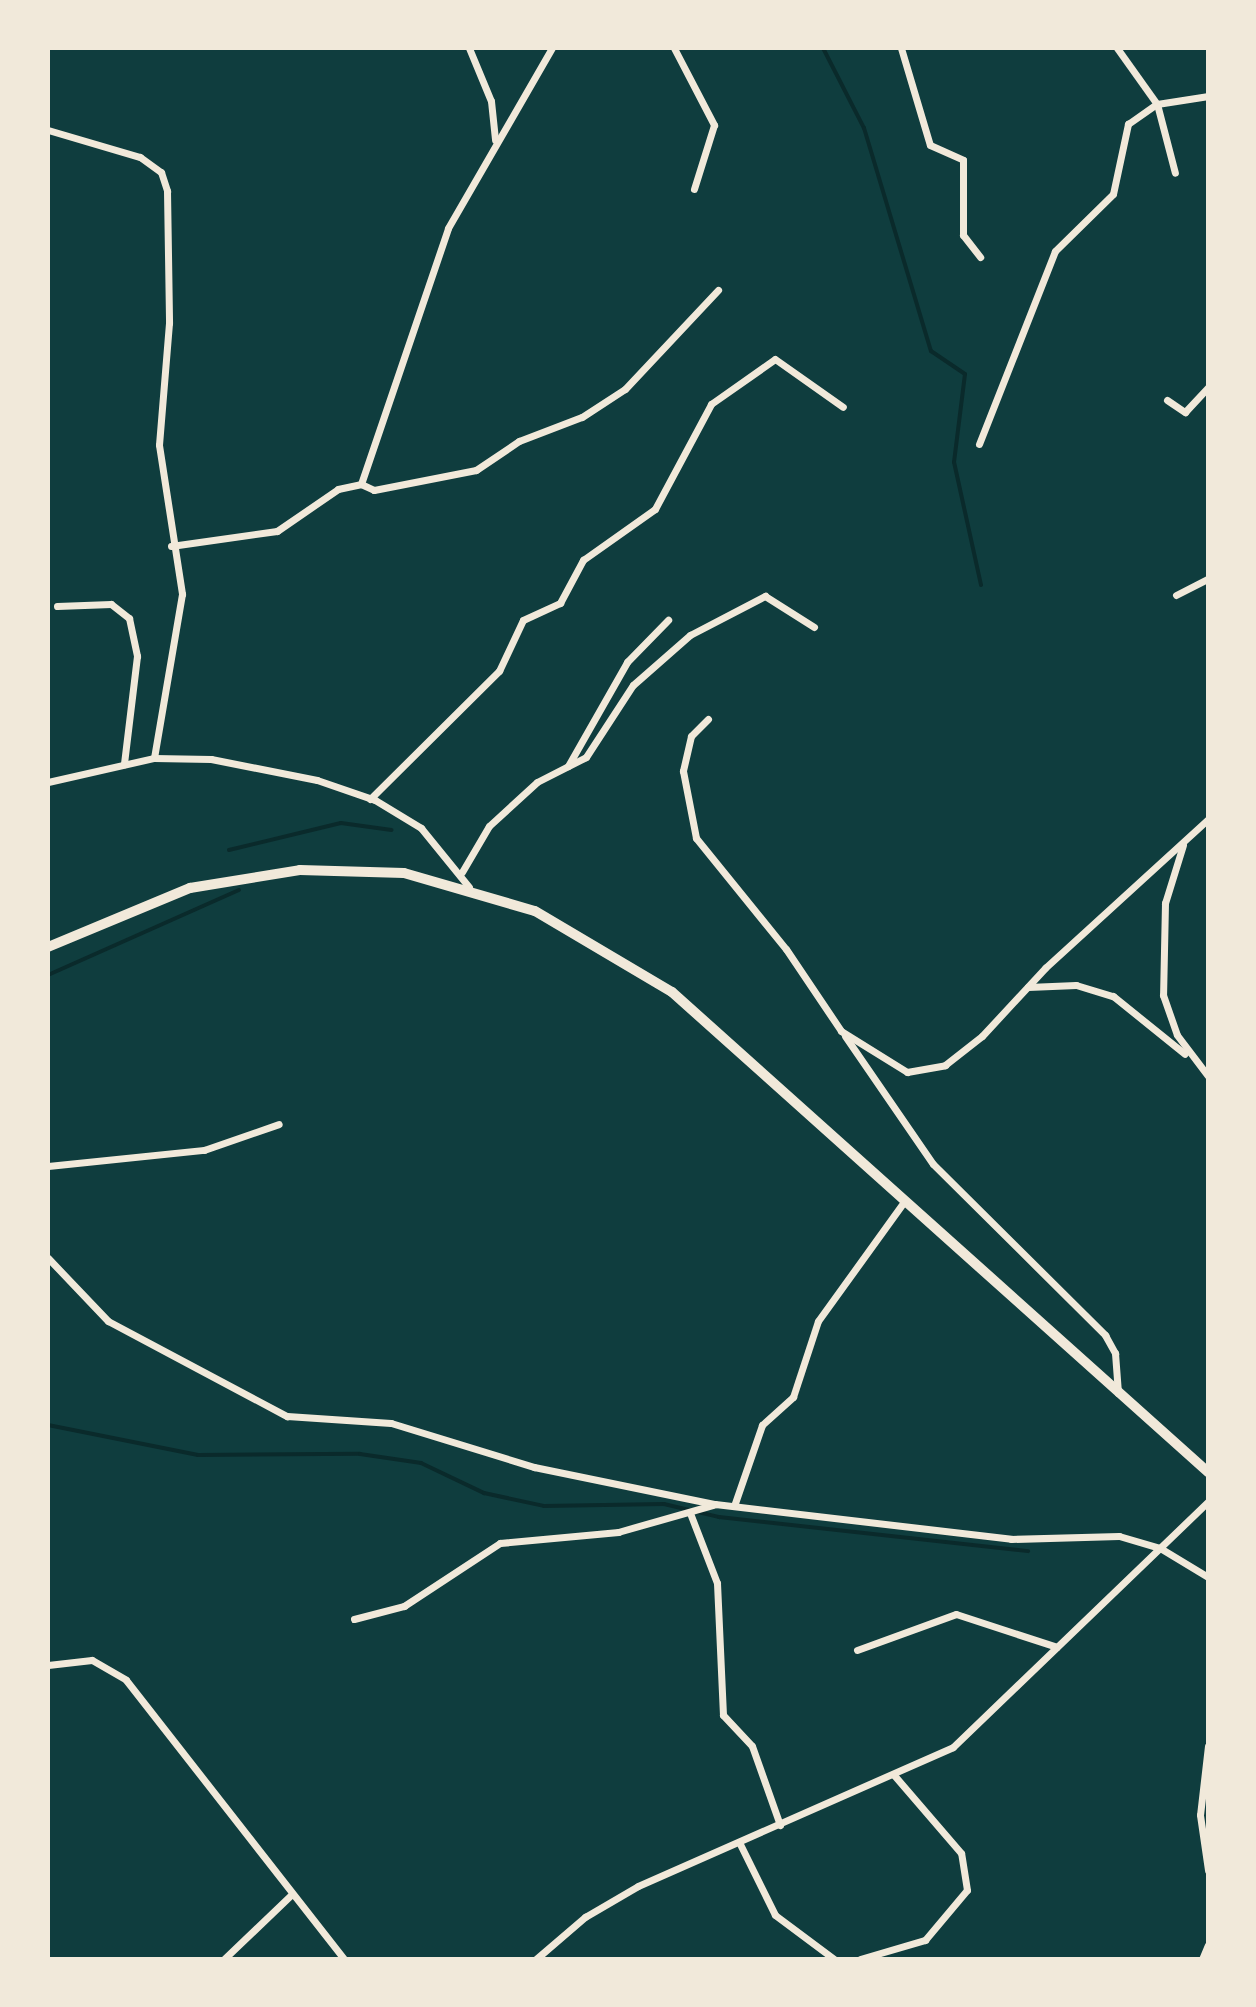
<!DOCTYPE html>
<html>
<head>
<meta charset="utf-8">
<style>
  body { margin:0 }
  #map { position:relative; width:1256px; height:2007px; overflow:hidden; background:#0f3d3e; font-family:Inter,sans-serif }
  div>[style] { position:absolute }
  .stream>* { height:4px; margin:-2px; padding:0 2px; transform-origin:2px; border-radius:2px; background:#0a2a2b }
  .minor>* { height:7px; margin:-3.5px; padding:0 3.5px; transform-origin:3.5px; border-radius:3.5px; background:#f1e9da }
  .secondary>* { height:10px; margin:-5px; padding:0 5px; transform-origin:5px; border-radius:5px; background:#f1e9da }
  span { translate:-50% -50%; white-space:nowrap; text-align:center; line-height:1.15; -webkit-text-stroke:6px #f1e9da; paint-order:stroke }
  .frame { position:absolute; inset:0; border:50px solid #f1e9da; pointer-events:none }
</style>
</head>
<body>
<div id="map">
  <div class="stream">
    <i style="left:823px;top:48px;width:90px;rotate:62.9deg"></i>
    <i style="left:864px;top:128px;width:233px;rotate:73.3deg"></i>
    <i style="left:931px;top:351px;width:41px;rotate:34.1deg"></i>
    <i style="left:965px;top:374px;width:89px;rotate:97.1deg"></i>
    <i style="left:954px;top:462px;width:126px;rotate:77.6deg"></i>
    <i style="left:229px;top:850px;width:115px;rotate:-13.6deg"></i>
    <i style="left:341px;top:823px;width:51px;rotate:7.8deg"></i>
    <i style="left:48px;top:975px;width:209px;rotate:-24deg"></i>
    <i style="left:48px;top:1425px;width:153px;rotate:11.3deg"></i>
    <i style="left:198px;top:1455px;width:162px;rotate:-0.4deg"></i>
    <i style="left:360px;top:1454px;width:62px;rotate:8.4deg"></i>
    <i style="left:421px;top:1463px;width:70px;rotate:25.5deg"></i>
    <i style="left:484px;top:1493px;width:61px;rotate:12.2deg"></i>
    <i style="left:544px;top:1506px;width:120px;rotate:-1deg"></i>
    <i style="left:664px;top:1504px;width:57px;rotate:13.3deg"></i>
    <i style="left:719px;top:1517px;width:311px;rotate:6.3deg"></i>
  </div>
  <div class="minor">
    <i style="left:469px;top:48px;width:57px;rotate:67.5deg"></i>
    <i style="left:491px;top:101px;width:39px;rotate:84deg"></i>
    <i style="left:674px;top:48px;width:87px;rotate:62.5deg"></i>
    <i style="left:714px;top:125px;width:67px;rotate:107.4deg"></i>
    <i style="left:901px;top:48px;width:101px;rotate:73.4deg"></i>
    <i style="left:930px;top:145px;width:36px;rotate:24deg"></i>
    <i style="left:963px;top:160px;width:75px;rotate:90deg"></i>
    <i style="left:963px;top:235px;width:28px;rotate:52deg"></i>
    <i style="left:1117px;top:48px;width:69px;rotate:54.5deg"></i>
    <i style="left:1157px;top:104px;width:71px;rotate:75.4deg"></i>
    <i style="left:48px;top:130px;width:96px;rotate:16.4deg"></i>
    <i style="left:140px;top:157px;width:26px;rotate:36deg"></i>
    <i style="left:161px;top:172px;width:20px;rotate:72deg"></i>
    <i style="left:167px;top:191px;width:132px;rotate:89.1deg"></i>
    <i style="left:169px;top:323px;width:122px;rotate:94.7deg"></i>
    <i style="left:159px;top:445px;width:151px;rotate:81.2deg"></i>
    <i style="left:182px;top:594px;width:166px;rotate:99.7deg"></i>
    <i style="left:1167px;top:400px;width:22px;rotate:34deg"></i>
    <i style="left:1185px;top:412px;width:34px;rotate:-47deg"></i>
    <i style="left:979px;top:444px;width:207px;rotate:-68.5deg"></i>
    <i style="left:1055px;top:251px;width:81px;rotate:-44.5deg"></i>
    <i style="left:1113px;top:194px;width:72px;rotate:-77.9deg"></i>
    <i style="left:1128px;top:124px;width:35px;rotate:-35deg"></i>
    <i style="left:1157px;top:104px;width:52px;rotate:-8.9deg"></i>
    <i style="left:361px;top:484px;width:14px;rotate:25deg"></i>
    <i style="left:374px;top:490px;width:104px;rotate:-11.1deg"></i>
    <i style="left:476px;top:470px;width:52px;rotate:-34deg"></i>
    <i style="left:519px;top:441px;width:67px;rotate:-20.9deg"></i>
    <i style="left:582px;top:417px;width:51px;rotate:-33.1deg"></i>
    <i style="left:625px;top:389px;width:136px;rotate:-46.8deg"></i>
    <i style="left:171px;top:546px;width:107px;rotate:-8.1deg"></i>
    <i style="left:277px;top:531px;width:74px;rotate:-34.5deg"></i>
    <i style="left:338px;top:489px;width:24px;rotate:-12deg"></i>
    <i style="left:361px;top:484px;width:270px;rotate:-71.2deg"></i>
    <i style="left:448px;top:228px;width:208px;rotate:-60deg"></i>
    <i style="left:1176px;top:595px;width:36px;rotate:-27deg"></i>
    <i style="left:57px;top:606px;width:54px;rotate:-2.1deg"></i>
    <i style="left:111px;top:604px;width:23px;rotate:38deg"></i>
    <i style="left:129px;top:618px;width:39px;rotate:78deg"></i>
    <i style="left:137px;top:656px;width:109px;rotate:96.9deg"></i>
    <i style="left:708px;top:719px;width:24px;rotate:135deg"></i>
    <i style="left:691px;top:736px;width:36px;rotate:103deg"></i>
    <i style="left:683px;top:771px;width:68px;rotate:79deg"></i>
    <i style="left:696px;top:838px;width:143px;rotate:51deg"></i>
    <i style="left:786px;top:949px;width:99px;rotate:56.1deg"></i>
    <i style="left:841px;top:1031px;width:78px;rotate:31.8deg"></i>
    <i style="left:907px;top:1072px;width:39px;rotate:-10deg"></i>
    <i style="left:945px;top:1065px;width:47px;rotate:-38.1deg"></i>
    <i style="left:982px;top:1036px;width:93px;rotate:-47.2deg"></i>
    <i style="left:1045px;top:968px;width:221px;rotate:-42.4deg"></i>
    <i style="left:568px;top:766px;width:120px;rotate:-60.4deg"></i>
    <i style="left:627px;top:662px;width:59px;rotate:-45.7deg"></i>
    <i style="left:48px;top:782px;width:109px;rotate:-12.8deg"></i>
    <i style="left:154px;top:758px;width:57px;rotate:1deg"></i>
    <i style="left:211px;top:759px;width:108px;rotate:11.2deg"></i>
    <i style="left:317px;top:780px;width:61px;rotate:19deg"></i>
    <i style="left:375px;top:800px;width:54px;rotate:31.3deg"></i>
    <i style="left:421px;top:828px;width:76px;rotate:50.9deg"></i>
    <i style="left:370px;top:799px;width:182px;rotate:-44.8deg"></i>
    <i style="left:499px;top:671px;width:56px;rotate:-64.8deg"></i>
    <i style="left:523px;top:620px;width:41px;rotate:-24.7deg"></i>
    <i style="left:560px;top:603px;width:49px;rotate:-61.9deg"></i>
    <i style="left:583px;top:560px;width:88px;rotate:-35.3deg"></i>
    <i style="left:655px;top:509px;width:119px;rotate:-61.9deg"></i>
    <i style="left:711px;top:404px;width:78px;rotate:-35.1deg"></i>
    <i style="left:775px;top:359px;width:83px;rotate:35.2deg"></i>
    <i style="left:1183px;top:845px;width:61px;rotate:107.2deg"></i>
    <i style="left:1165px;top:903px;width:92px;rotate:91.2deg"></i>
    <i style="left:1163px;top:995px;width:42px;rotate:70.7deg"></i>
    <i style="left:1177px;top:1035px;width:51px;rotate:52.9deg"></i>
    <i style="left:462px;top:872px;width:53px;rotate:-59.6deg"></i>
    <i style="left:489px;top:826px;width:65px;rotate:-42.5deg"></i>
    <i style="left:537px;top:782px;width:55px;rotate:-27deg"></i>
    <i style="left:586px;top:757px;width:86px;rotate:-56.9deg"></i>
    <i style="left:633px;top:685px;width:76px;rotate:-41.3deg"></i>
    <i style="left:690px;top:635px;width:85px;rotate:-27.5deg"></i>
    <i style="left:765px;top:596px;width:58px;rotate:32.3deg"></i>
    <i style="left:1028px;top:987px;width:48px;rotate:-2.4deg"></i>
    <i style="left:1076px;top:985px;width:39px;rotate:17deg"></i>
    <i style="left:1113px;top:996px;width:92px;rotate:38.9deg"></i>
    <i style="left:845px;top:1036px;width:155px;rotate:55.5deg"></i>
    <i style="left:933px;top:1164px;width:243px;rotate:44.8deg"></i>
    <i style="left:1105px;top:1335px;width:21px;rotate:61deg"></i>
    <i style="left:1115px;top:1353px;width:40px;rotate:85.7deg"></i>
    <i style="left:48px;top:1166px;width:157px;rotate:-5.9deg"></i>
    <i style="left:204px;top:1150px;width:79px;rotate:-19.1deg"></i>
    <i style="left:48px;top:1258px;width:87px;rotate:46.4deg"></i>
    <i style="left:108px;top:1321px;width:203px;rotate:28deg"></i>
    <i style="left:287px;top:1416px;width:104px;rotate:3.9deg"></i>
    <i style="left:391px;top:1423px;width:150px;rotate:17.1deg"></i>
    <i style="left:534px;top:1467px;width:185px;rotate:11.6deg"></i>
    <i style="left:715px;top:1504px;width:298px;rotate:6.7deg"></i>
    <i style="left:1011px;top:1539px;width:108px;rotate:-1.6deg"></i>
    <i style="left:1119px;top:1536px;width:43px;rotate:16.3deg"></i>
    <i style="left:1160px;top:1548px;width:56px;rotate:31.1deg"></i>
    <i style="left:734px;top:1506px;width:86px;rotate:-70.9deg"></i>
    <i style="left:762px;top:1425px;width:42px;rotate:-42.1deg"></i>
    <i style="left:793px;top:1397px;width:80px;rotate:-71.8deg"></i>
    <i style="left:818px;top:1321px;width:145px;rotate:-54.2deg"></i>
    <i style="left:690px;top:1513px;width:75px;rotate:68.9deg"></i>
    <i style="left:717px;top:1583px;width:132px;rotate:87.4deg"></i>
    <i style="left:723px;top:1715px;width:42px;rotate:46.9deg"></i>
    <i style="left:752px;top:1746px;width:84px;rotate:70.5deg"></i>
    <i style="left:354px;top:1619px;width:52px;rotate:-14.6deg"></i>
    <i style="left:404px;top:1606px;width:115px;rotate:-33.3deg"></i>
    <i style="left:500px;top:1543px;width:119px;rotate:-5.3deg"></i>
    <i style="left:618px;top:1532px;width:99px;rotate:-15.9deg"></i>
    <i style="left:857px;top:1650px;width:105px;rotate:-20deg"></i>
    <i style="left:956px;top:1614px;width:106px;rotate:18.1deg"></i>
    <i style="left:48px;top:1665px;width:44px;rotate:-6.5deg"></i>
    <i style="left:92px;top:1660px;width:39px;rotate:30deg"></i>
    <i style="left:126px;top:1680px;width:354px;rotate:52deg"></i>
    <i style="left:1208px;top:1746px;width:69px;rotate:96.6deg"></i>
    <i style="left:1200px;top:1815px;width:56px;rotate:81.7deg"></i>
    <i style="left:739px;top:1842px;width:81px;rotate:63.7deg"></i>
    <i style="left:775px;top:1915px;width:74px;rotate:36.7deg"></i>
    <i style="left:224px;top:1959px;width:94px;rotate:-43.7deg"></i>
    <i style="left:536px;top:1959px;width:65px;rotate:-40.6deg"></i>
    <i style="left:585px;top:1917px;width:61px;rotate:-30.3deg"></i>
    <i style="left:638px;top:1886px;width:344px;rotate:-23.8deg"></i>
    <i style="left:953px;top:1747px;width:354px;rotate:-43.9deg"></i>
    <i style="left:860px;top:1959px;width:68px;rotate:-16.3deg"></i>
    <i style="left:925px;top:1940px;width:65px;rotate:-50deg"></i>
    <i style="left:967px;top:1890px;width:37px;rotate:-99deg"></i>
    <i style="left:961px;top:1853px;width:104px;rotate:-130.7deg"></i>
    <i style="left:1202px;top:1959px;width:15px;rotate:-67deg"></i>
  </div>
  <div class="secondary">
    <i style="left:48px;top:947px;width:154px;rotate:-22.6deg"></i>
    <i style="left:190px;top:888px;width:111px;rotate:-9.3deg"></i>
    <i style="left:300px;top:870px;width:104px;rotate:1.7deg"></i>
    <i style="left:404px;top:873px;width:136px;rotate:16.2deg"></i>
    <i style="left:535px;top:911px;width:159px;rotate:30.6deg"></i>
    <i style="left:672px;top:992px;width:720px;rotate:41.85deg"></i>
  </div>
  <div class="frame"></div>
</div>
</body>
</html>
